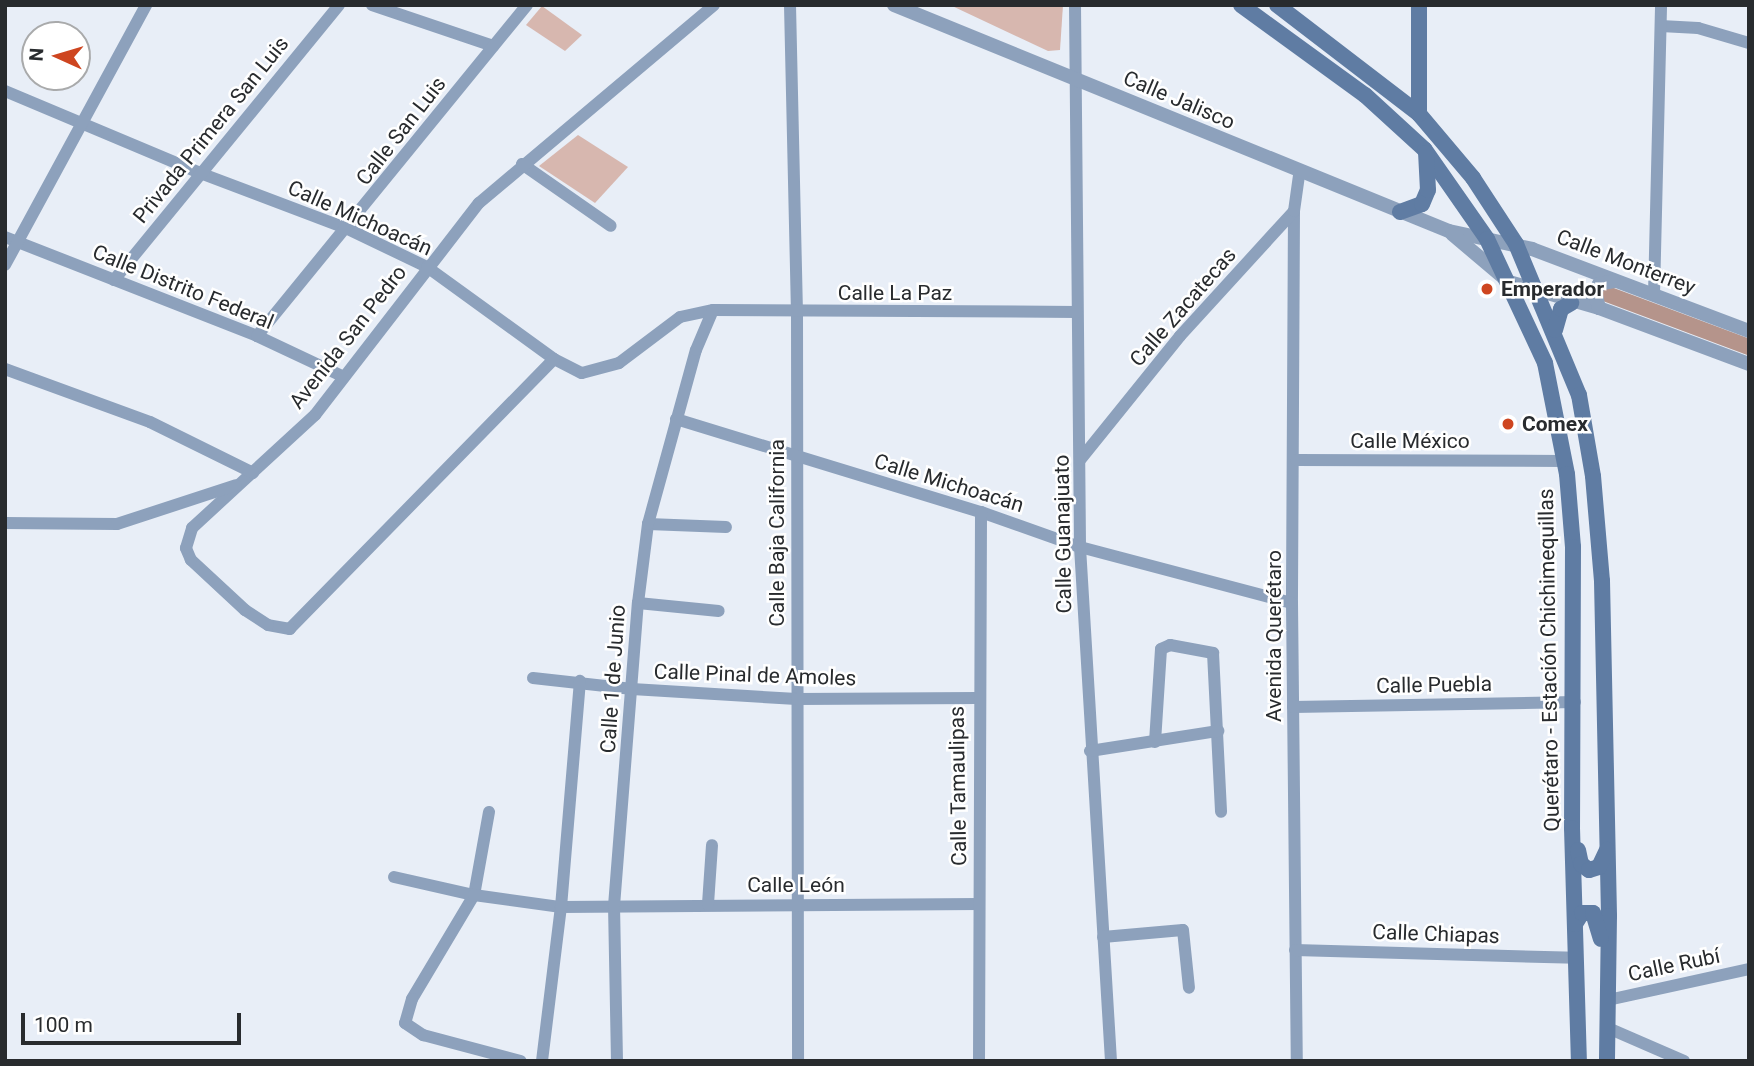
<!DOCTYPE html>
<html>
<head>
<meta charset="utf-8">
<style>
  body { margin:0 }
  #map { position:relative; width:1754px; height:1066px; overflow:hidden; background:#e8eef7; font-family:Roboto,sans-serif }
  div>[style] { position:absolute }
  .green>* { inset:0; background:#d7b7af }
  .canal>* { height:16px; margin:-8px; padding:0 8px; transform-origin:8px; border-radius:8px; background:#b5948b }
  .minor>* { height:12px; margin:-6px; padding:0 6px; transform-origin:6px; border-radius:6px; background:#8da1bc }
  .tertiary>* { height:14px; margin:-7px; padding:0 7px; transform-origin:7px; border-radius:7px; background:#8da1bc }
  .secondary>* { height:16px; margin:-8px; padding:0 8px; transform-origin:8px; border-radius:8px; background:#5f7ca3 }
  .dots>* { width:19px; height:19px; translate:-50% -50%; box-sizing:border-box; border:4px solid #fff; border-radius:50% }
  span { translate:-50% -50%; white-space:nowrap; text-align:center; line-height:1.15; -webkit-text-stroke:5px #fff; paint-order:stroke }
  .street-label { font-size:21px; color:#282b2e }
  .poi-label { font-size:21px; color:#282b2e; font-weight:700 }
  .left { translate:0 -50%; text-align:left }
  .frame { position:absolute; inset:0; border:7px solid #282b2e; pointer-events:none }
  .north { position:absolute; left:21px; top:21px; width:70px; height:70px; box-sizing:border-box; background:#fff; border:2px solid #a9aaab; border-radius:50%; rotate:274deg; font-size:19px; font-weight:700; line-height:28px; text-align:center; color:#282b2e }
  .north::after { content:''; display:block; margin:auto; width:24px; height:32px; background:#ce4520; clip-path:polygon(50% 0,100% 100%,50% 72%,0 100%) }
  .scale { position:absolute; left:21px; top:1013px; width:220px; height:32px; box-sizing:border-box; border:4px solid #282b2e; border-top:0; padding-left:9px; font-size:21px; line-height:24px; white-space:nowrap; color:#282b2e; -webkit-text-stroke:5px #fff; paint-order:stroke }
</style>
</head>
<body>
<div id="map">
  <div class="green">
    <i style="clip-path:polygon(950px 5px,1063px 5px,1060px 50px,1048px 51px)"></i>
    <i style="clip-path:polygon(542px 6px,582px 35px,565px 51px,526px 25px)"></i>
    <i style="clip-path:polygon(578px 135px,628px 167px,595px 203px,539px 166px)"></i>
  </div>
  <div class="canal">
    <i style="left:1607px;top:294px;width:152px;rotate:20.5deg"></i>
  </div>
  <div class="minor">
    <i style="left:372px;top:5px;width:128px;rotate:18.7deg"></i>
    <i style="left:790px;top:5px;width:307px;rotate:88.7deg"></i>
    <i style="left:797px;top:312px;width:749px;rotate:89.92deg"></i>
    <i style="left:1075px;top:5px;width:542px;rotate:89.47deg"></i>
    <i style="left:1080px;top:547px;width:515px;rotate:86.55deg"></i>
    <i style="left:1661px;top:26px;width:37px;rotate:3deg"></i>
    <i style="left:1698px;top:28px;width:53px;rotate:16.4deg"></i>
    <i style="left:5px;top:91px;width:212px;rotate:22.8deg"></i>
    <i style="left:200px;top:173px;width:158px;rotate:20.7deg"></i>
    <i style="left:348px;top:229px;width:88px;rotate:25.7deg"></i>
    <i style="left:427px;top:267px;width:157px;rotate:35.9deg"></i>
    <i style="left:554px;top:359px;width:31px;rotate:27deg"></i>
    <i style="left:582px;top:373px;width:38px;rotate:-15deg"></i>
    <i style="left:619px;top:363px;width:76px;rotate:-37deg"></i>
    <i style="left:680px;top:317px;width:34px;rotate:-12deg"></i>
    <i style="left:713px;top:310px;width:364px;rotate:0.3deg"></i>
    <i style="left:522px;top:164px;width:108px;rotate:34.9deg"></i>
    <i style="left:1294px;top:211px;width:392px;rotate:90.3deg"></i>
    <i style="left:1292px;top:603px;width:458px;rotate:89.4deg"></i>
    <i style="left:5px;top:237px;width:271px;rotate:21.4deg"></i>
    <i style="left:257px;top:336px;width:96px;rotate:25.2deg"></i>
    <i style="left:5px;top:265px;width:296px;rotate:-61.5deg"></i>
    <i style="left:114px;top:280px;width:355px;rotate:-50.7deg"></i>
    <i style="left:1654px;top:294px;width:289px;rotate:-88.6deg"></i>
    <i style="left:257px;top:336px;width:427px;rotate:-50.8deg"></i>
    <i style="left:554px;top:359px;width:378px;rotate:134.4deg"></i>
    <i style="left:290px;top:629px;width:22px;rotate:-170deg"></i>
    <i style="left:268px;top:625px;width:27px;rotate:-147deg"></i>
    <i style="left:245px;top:610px;width:74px;rotate:-137.2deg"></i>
    <i style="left:191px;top:560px;width:13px;rotate:-113deg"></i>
    <i style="left:186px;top:548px;width:21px;rotate:-73deg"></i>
    <i style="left:192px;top:528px;width:167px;rotate:-42.6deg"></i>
    <i style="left:315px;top:415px;width:268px;rotate:-52.3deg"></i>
    <i style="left:479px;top:203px;width:307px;rotate:-40.1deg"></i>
    <i style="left:5px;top:369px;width:154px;rotate:20.1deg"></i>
    <i style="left:150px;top:422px;width:115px;rotate:26.3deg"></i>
    <i style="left:676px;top:419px;width:319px;rotate:17deg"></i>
    <i style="left:981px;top:512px;width:105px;rotate:19.5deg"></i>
    <i style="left:1080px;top:547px;width:219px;rotate:14.8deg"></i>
    <i style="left:1080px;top:460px;width:159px;rotate:-51.1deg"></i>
    <i style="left:1180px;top:336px;width:169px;rotate:-47.6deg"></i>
    <i style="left:1294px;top:211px;width:37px;rotate:-82deg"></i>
    <i style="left:1296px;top:460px;width:269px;rotate:0.2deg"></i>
    <i style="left:5px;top:523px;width:112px;rotate:0.5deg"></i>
    <i style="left:117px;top:524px;width:125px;rotate:-18.1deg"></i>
    <i style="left:648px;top:524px;width:78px;rotate:2.2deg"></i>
    <i style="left:638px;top:603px;width:81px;rotate:5.6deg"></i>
    <i style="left:533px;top:678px;width:100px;rotate:6.3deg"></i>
    <i style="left:632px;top:689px;width:165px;rotate:3.5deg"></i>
    <i style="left:797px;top:699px;width:180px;rotate:-0.3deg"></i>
    <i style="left:1293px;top:707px;width:282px;rotate:-1deg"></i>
    <i style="left:1155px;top:742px;width:93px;rotate:-86.3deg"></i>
    <i style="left:1161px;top:649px;width:10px;rotate:-24deg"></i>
    <i style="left:1170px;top:645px;width:44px;rotate:10.5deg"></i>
    <i style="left:1213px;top:653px;width:159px;rotate:87.1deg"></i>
    <i style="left:1090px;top:751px;width:130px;rotate:-8.9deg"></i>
    <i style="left:489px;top:812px;width:84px;rotate:100.2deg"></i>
    <i style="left:474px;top:895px;width:121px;rotate:120.8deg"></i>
    <i style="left:412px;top:999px;width:25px;rotate:106deg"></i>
    <i style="left:405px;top:1023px;width:22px;rotate:34deg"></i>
    <i style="left:423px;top:1035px;width:101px;rotate:14.9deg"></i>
    <i style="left:394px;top:877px;width:82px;rotate:12.7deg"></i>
    <i style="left:474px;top:895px;width:88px;rotate:7.9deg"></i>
    <i style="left:561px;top:907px;width:418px;rotate:-0.4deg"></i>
    <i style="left:708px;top:904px;width:59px;rotate:-86.1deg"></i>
    <i style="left:1103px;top:937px;width:80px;rotate:-5deg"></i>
    <i style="left:1183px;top:930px;width:58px;rotate:84.1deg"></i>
    <i style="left:1295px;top:950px;width:280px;rotate:1.6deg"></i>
    <i style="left:1608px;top:1000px;width:144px;rotate:-12.4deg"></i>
    <i style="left:1608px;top:1028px;width:83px;rotate:23.5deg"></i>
    <i style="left:542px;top:1061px;width:155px;rotate:-83deg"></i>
    <i style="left:561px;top:907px;width:227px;rotate:-85.2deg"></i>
    <i style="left:617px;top:1061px;width:155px;rotate:-91.1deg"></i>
    <i style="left:614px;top:906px;width:304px;rotate:-85.5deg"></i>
    <i style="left:638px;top:603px;width:80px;rotate:-82.8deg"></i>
    <i style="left:648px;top:524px;width:180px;rotate:-74.6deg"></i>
    <i style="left:696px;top:350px;width:43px;rotate:-67deg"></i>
    <i style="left:979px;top:1061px;width:549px;rotate:-89.79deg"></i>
  </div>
  <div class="tertiary">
    <i style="left:894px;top:5px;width:599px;rotate:22.16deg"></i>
    <i style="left:1449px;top:231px;width:85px;rotate:12.2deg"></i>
    <i style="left:1532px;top:249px;width:232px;rotate:20.7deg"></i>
    <i style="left:1452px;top:234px;width:75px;rotate:40.1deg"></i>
    <i style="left:1509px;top:282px;width:94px;rotate:16.1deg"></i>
    <i style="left:1599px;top:308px;width:160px;rotate:20.5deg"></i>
    <i style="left:1599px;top:308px;width:16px;rotate:-104deg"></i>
    <i style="left:1595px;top:292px;width:9px;rotate:-63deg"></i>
    <i style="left:1599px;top:284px;width:15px;rotate:-11deg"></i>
  </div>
  <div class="secondary">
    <i style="left:1241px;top:5px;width:153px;rotate:36deg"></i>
    <i style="left:1365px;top:95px;width:81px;rotate:42.5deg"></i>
    <i style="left:1425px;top:150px;width:108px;rotate:55.1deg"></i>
    <i style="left:1487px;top:239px;width:137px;rotate:64.9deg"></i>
    <i style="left:1545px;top:363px;width:113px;rotate:78.8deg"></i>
    <i style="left:1567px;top:474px;width:73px;rotate:85.3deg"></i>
    <i style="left:1573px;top:547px;width:281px;rotate:90.2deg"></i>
    <i style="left:1572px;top:828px;width:233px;rotate:88.3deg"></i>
    <i style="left:1277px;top:5px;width:179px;rotate:37.5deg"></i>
    <i style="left:1419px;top:114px;width:84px;rotate:49.8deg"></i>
    <i style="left:1473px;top:178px;width:79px;rotate:56.9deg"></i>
    <i style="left:1516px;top:244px;width:164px;rotate:67.4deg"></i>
    <i style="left:1579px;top:395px;width:82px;rotate:80.2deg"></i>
    <i style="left:1593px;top:476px;width:105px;rotate:85.1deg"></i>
    <i style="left:1602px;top:581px;width:335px;rotate:88.8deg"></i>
    <i style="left:1609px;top:916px;width:145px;rotate:90.8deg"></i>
    <i style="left:1419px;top:114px;width:109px;rotate:-90deg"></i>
    <i style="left:1400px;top:212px;width:23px;rotate:-20deg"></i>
    <i style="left:1422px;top:204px;width:15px;rotate:-67deg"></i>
    <i style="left:1428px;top:190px;width:37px;rotate:-93deg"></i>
    <i style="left:1555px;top:330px;width:22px;rotate:-74deg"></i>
    <i style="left:1561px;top:309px;width:12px;rotate:-31deg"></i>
    <i style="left:1578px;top:850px;width:14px;rotate:78deg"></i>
    <i style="left:1581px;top:864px;width:10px;rotate:37deg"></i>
    <i style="left:1589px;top:870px;width:10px;rotate:-17deg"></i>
    <i style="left:1599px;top:867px;width:19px;rotate:-65deg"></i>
    <i style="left:1575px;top:924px;width:13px;rotate:-58deg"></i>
    <i style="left:1582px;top:913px;width:11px"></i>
    <i style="left:1593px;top:913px;width:27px;rotate:73deg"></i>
  </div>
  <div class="dots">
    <i style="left:1487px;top:289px;background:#ce4520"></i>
    <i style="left:1508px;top:424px;background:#ce4520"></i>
  </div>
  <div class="street-label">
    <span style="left:1179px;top:100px;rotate:23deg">Calle Jalisco</span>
    <span style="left:211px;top:130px;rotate:-51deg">Privada Primera San Luis</span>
    <span style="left:401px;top:131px;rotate:-52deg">Calle San Luis</span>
    <span style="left:360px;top:218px;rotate:24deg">Calle Michoacán</span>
    <span style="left:1626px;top:262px;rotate:21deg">Calle Monterrey</span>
    <span style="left:183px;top:287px;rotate:22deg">Calle Distrito Federal</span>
    <span style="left:895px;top:293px">Calle La Paz</span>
    <span style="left:1183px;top:307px;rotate:-49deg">Calle Zacatecas</span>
    <span style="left:348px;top:337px;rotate:-52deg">Avenida San Pedro</span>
    <span style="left:1410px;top:441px">Calle México</span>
    <span style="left:949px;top:483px;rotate:17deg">Calle Michoacán</span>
    <span style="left:777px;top:533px;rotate:-90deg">Calle Baja California</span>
    <span style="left:1063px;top:534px;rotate:-91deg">Calle Guanajuato</span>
    <span style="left:1274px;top:636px;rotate:-90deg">Avenida Querétaro</span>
    <span style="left:1549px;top:660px;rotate:-91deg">Querétaro - Estación Chichimequillas</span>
    <span style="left:755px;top:675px;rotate:2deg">Calle Pinal de Amoles</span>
    <span style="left:613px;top:679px;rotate:-86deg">Calle 1 de Junio</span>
    <span style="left:1434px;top:685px;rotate:-1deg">Calle Puebla</span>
    <span style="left:958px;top:786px;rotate:-91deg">Calle Tamaulipas</span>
    <span style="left:796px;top:885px">Calle León</span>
    <span style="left:1436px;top:934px;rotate:2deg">Calle Chiapas</span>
    <span style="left:1674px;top:965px;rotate:-12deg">Calle Rubí</span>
  </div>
  <div class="poi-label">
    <span class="left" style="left:1501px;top:289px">Emperador</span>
    <span class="left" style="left:1522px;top:424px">Comex</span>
  </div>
  <div class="frame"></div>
  <div class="north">N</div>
  <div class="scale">100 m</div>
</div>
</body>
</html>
